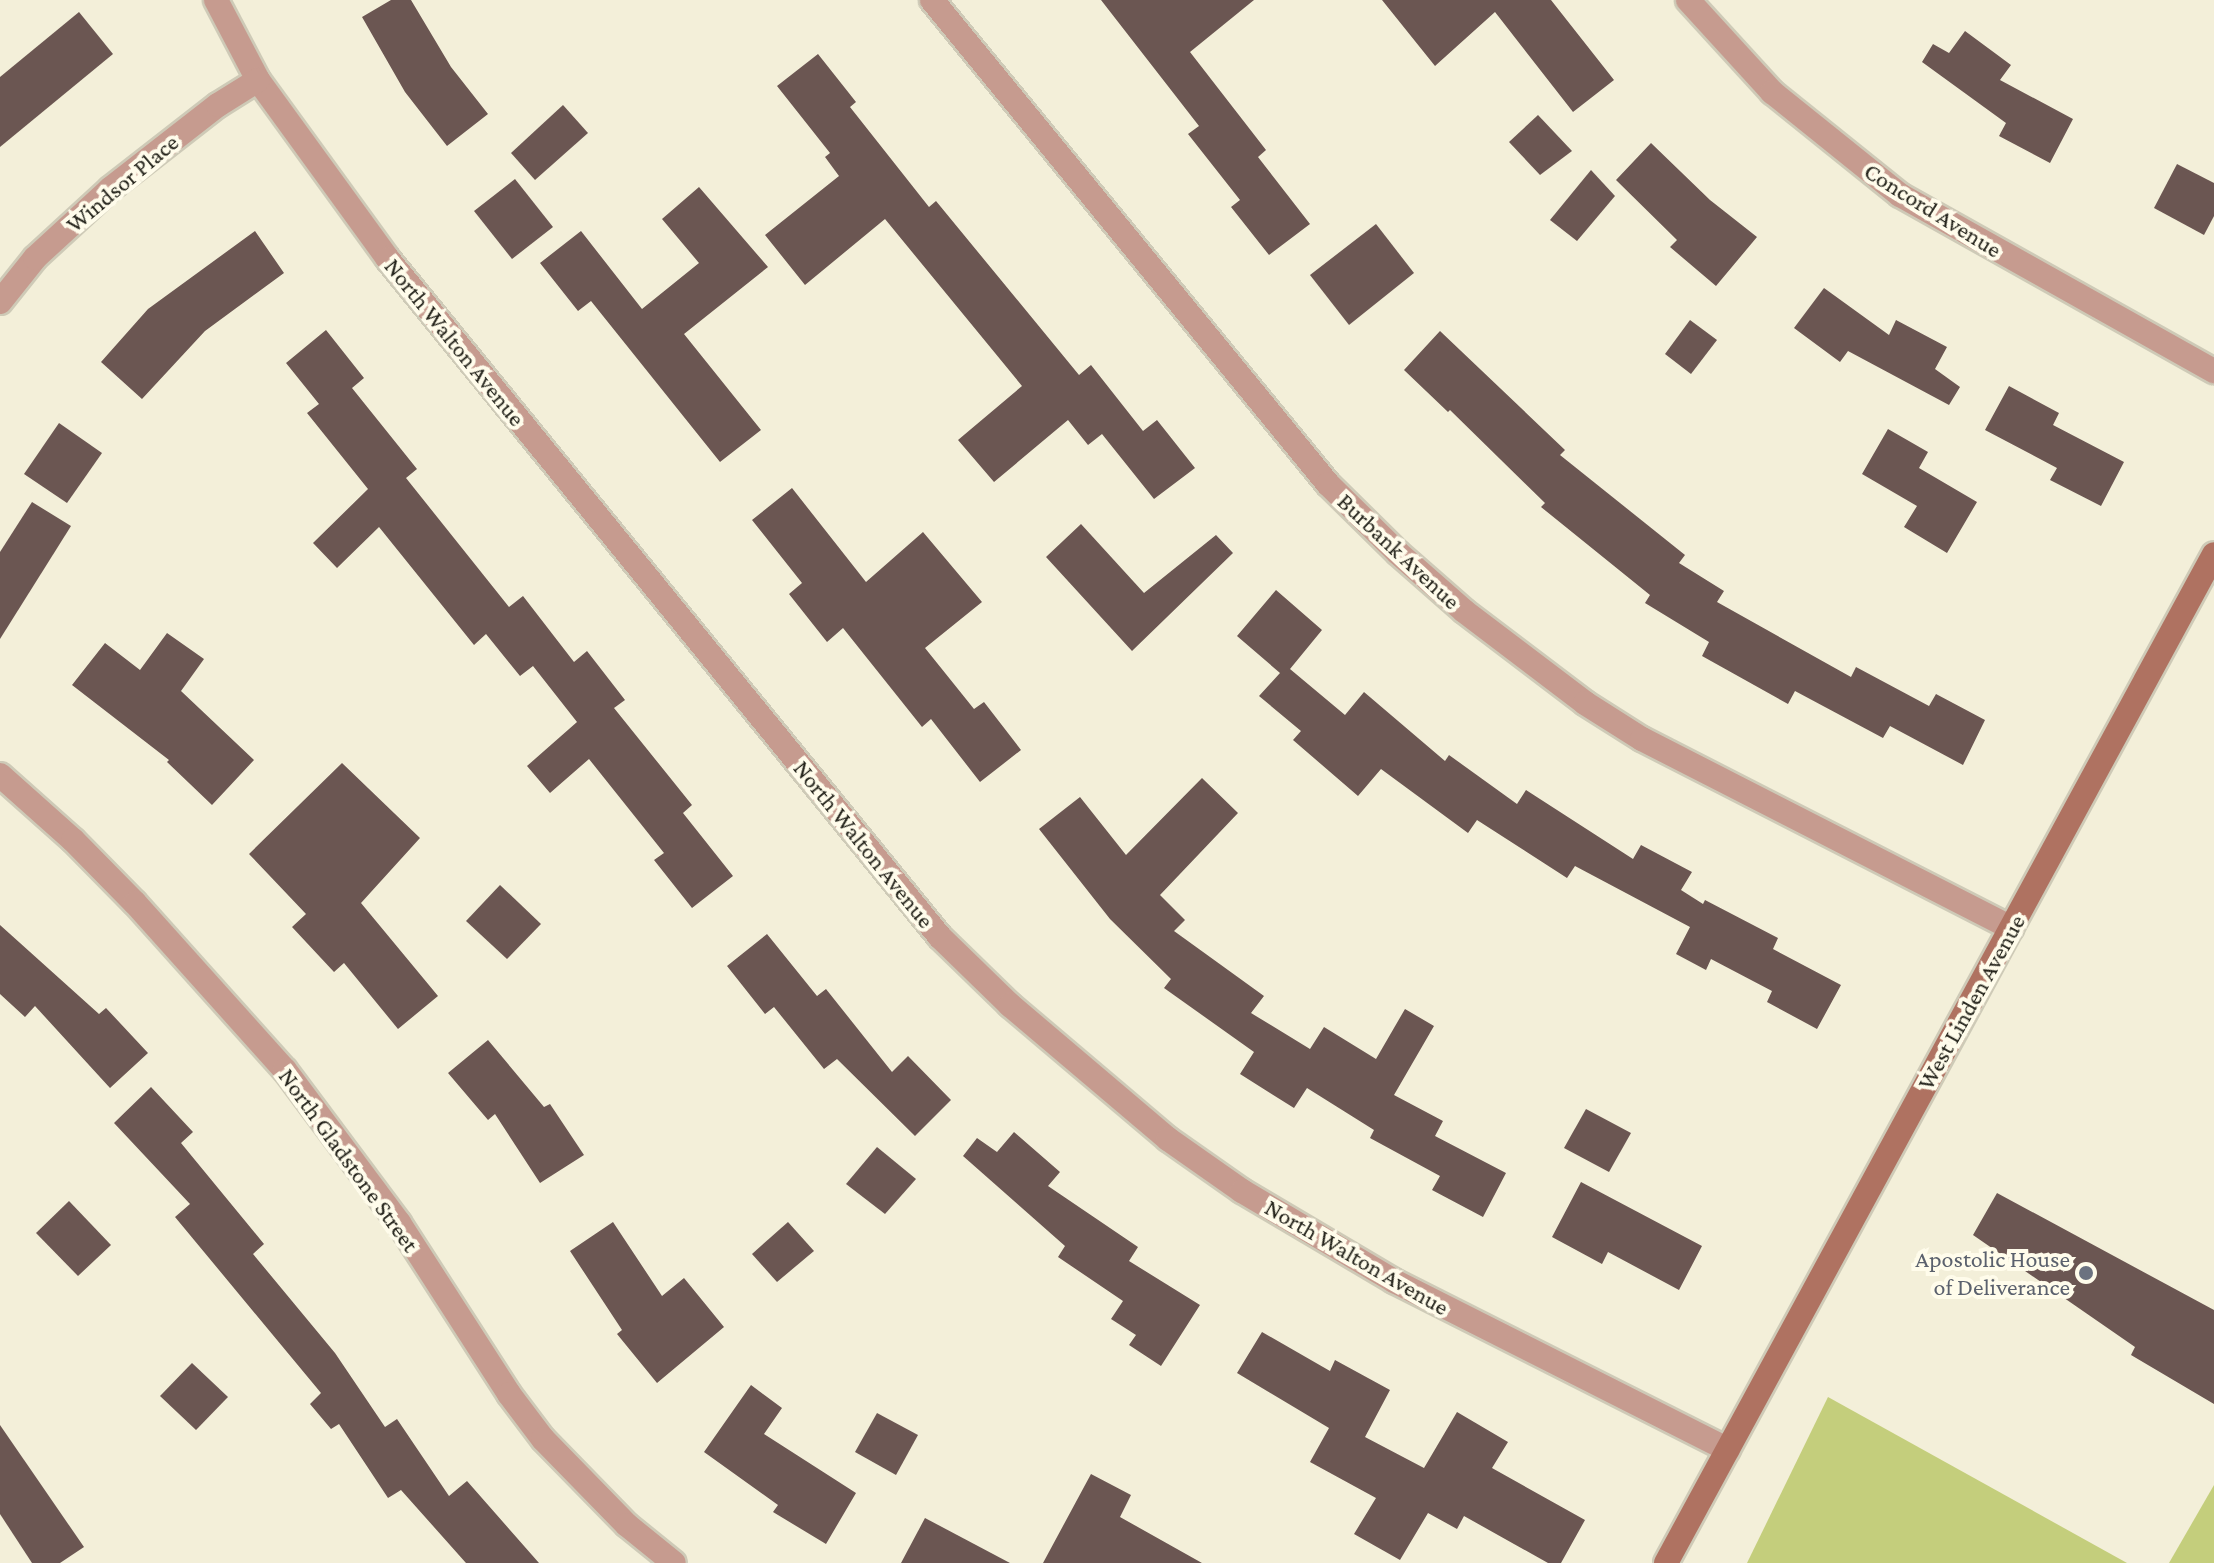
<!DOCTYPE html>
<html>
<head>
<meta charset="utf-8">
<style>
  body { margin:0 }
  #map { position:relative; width:2214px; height:1563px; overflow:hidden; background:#f3efd9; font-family:"Crimson Pro",serif }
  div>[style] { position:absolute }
  .green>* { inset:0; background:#c4ce7c }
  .building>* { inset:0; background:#6b5652 }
  .roads { filter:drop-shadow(2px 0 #cecab7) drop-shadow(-2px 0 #cecab7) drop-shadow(0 2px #cecab7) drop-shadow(0 -2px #cecab7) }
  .street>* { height:24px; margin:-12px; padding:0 12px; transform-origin:12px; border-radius:12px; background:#c69b8f }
  .secondary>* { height:24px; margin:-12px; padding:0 12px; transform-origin:12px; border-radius:12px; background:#af7261 }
  .dots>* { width:22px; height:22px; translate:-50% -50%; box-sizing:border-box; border:4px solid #fffceb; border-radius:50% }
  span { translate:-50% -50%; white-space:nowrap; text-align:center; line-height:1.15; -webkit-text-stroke:8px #fffceb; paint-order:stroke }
  .street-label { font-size:24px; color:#23221a }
  .worship-label { font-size:24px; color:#5b616d }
  .right { translate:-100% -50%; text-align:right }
</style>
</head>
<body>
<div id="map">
  <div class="green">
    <i style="clip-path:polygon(1828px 1397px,2127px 1563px,1747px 1563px)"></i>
    <i style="clip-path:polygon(2214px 1485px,2214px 1563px,2169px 1563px)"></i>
  </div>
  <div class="building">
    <i style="clip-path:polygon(391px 0,411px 0,451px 67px,488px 114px,447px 146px,405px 92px,362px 17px)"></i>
    <i style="clip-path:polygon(1101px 0,1254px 0,1190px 52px,1266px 150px,1258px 157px,1310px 224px,1269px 255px,1231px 207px,1240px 200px,1188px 134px,1199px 126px)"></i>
    <i style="clip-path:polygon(1382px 0,1551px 0,1614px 80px,1573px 112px,1495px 12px,1435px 66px)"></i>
    <i style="clip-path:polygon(79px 12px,113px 54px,0 147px,0 77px)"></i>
    <i style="clip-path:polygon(1965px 31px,2011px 65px,2000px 80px,2073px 119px,2050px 163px,1999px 136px,2006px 123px,1922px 62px,1933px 44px,1949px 53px)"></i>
    <i style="clip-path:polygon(818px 54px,856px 102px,850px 107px,929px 207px,936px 201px,1079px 375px,1091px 365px,1143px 431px,1157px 420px,1195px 468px,1154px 499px,1102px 434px,1088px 445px,1068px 420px,994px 482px,958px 440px,1022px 386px,885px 219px,805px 285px,765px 235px,839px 176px,825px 157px,830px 153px,777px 86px)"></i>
    <i style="clip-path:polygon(563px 105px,588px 133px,535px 180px,511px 153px)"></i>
    <i style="clip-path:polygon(1538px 115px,1572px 151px,1540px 175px,1509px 142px)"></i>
    <i style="clip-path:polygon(1651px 143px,1710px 200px,1757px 237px,1716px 286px,1670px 247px,1677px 240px,1616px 180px)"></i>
    <i style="clip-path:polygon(2177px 164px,2214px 183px,2214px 216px,2204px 235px,2154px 208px)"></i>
    <i style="clip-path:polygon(1591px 170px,1615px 196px,1577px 241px,1550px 220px)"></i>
    <i style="clip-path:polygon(515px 179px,553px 227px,512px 259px,474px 211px)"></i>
    <i style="clip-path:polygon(699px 187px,768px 267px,684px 334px,761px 430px,720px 462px,591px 301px,578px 311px,540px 263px,581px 231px,642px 309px,699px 263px,662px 219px)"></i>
    <i style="clip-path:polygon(1376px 224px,1414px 273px,1349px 325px,1310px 275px)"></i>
    <i style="clip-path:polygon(255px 231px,284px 273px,205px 331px,142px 399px,101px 362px,148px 309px)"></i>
    <i style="clip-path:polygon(1824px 288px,1889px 335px,1896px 320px,1947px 347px,1935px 369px,1960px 387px,1949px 405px,1848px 351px,1840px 362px,1794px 328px)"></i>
    <i style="clip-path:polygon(1690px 320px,1717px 340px,1691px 374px,1665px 354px)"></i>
    <i style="clip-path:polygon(326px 330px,364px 378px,352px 388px,417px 469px,406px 478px,509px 607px,523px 596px,574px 662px,587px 651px,625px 700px,614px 708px,692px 805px,683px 813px,733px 876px,692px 908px,654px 860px,664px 853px,589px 759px,550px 793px,527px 766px,577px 722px,533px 666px,520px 676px,486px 634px,474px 645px,379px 527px,337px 568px,313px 543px,368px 489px,307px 413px,319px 404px,286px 363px)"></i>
    <i style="clip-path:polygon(1440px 331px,1565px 450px,1560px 455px,1685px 555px,1679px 563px,1724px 591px,1717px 602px,1851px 677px,1856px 667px,1929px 706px,1936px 694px,1985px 720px,1963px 765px,1890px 726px,1883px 738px,1795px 691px,1788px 704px,1702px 656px,1709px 642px,1645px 603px,1650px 595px,1541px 507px,1545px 503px,1450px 410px,1448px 412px,1404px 370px)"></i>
    <i style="clip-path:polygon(2009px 386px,2059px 413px,2053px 425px,2124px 462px,2101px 506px,2050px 480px,2057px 468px,1985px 430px)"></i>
    <i style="clip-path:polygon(59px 423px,102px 453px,67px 503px,24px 474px)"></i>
    <i style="clip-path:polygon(1888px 429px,1928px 452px,1919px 468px,1977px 502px,1947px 553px,1904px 527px,1917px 506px,1862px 474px)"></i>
    <i style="clip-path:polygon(792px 488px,866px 582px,923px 532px,982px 602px,925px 648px,974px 709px,984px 702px,1021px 750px,980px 782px,931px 719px,922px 727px,843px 628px,827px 642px,789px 594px,802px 583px,752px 520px)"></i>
    <i style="clip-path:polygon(32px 502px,71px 526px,0 639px,0 552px)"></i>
    <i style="clip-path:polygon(1081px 524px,1144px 593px,1216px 535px,1233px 553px,1132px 651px,1046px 557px)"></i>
    <i style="clip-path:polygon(1276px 590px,1322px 630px,1290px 669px,1345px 715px,1364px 692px,1445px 761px,1449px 755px,1517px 804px,1526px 790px,1633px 859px,1641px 845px,1692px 872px,1681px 890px,1703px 904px,1705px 900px,1778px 938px,1773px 949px,1841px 985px,1817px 1029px,1767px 1002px,1772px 991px,1711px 959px,1706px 970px,1676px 954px,1690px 927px,1575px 866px,1567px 878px,1477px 820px,1468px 833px,1381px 769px,1358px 796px,1293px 740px,1301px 731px,1259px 696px,1280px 673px,1237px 636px)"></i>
    <i style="clip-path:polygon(167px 633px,204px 659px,181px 691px,254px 760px,212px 805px,167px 762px,169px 760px,72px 685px,105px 643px,140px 670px)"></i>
    <i style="clip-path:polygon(342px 763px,420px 838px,361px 903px,438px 996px,398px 1029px,344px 963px,334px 972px,292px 927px,306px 914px,249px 854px)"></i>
    <i style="clip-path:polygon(1202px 778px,1238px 813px,1160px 895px,1185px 920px,1174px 931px,1264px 996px,1251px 1013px,1310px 1049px,1324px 1027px,1376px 1059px,1405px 1009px,1434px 1026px,1394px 1095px,1443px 1121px,1435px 1136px,1506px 1173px,1483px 1217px,1432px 1190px,1440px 1176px,1370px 1138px,1374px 1130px,1307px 1088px,1294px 1108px,1240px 1074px,1254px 1052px,1164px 988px,1171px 979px,1110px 919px,1039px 829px,1080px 797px,1126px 855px)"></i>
    <i style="clip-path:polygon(500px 885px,541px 924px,507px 959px,466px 921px)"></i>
    <i style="clip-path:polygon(0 925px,99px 1014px,106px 1008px,148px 1053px,110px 1088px,35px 1006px,25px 1017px,0 994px)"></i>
    <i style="clip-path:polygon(767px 934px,817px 996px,826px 989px,892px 1072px,908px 1056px,951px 1100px,915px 1136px,837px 1059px,824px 1069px,774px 1007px,765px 1014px,727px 966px)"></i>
    <i style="clip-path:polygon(488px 1040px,544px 1107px,550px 1104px,584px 1155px,540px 1183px,495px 1114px,488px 1120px,448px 1073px)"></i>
    <i style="clip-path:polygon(151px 1087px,193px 1132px,181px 1143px,264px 1244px,253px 1254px,335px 1353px,385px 1427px,397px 1419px,449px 1496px,467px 1481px,539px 1563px,466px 1563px,401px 1490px,388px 1498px,339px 1424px,331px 1429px,310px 1404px,321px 1393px,175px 1217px,190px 1204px,114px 1123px)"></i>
    <i style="clip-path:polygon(1586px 1109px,1631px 1133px,1609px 1172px,1564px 1148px)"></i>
    <i style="clip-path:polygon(1014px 1132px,1060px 1172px,1048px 1186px,1138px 1247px,1129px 1261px,1200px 1305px,1161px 1366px,1129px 1345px,1136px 1335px,1111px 1319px,1123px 1301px,1058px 1257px,1065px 1246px,963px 1156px,977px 1138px,997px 1152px)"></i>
    <i style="clip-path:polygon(877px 1147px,916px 1179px,885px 1214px,846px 1184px)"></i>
    <i style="clip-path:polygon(1581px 1182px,1702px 1246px,1679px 1290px,1608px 1252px,1602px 1264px,1552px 1237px)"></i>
    <i style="clip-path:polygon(1997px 1193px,2214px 1310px,2214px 1404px,2131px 1355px,2135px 1347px,1973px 1235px)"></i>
    <i style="clip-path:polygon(69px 1201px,111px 1245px,78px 1276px,36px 1233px)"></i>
    <i style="clip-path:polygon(613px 1222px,662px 1296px,684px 1278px,724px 1327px,657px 1383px,617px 1334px,622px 1330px,570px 1251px)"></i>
    <i style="clip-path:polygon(788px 1222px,814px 1251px,777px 1282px,752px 1254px)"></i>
    <i style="clip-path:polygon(1262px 1332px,1330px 1371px,1335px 1360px,1390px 1390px,1365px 1437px,1424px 1468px,1457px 1412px,1508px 1442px,1492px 1468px,1585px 1520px,1561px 1563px,1548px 1563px,1464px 1516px,1457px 1529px,1428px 1513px,1400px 1560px,1354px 1534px,1376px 1498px,1310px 1462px,1329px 1428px,1237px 1373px)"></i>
    <i style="clip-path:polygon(192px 1363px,228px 1397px,196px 1430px,160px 1396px)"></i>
    <i style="clip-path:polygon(751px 1385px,782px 1408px,764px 1434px,856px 1493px,826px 1544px,773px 1512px,778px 1505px,704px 1452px)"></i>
    <i style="clip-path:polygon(877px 1413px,918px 1435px,896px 1475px,855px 1452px)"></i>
    <i style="clip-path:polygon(0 1425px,84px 1547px,60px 1563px,32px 1563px,0 1514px)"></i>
    <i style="clip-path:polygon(1091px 1474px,1131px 1495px,1120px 1517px,1202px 1563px,1043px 1563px)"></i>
    <i style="clip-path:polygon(925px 1518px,1010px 1563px,901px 1563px)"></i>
  </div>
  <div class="roads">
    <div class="street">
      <i style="left:216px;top:0;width:90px;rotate:62.3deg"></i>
      <i style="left:258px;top:80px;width:221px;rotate:54deg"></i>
      <i style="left:388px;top:259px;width:874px;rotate:50.85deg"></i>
      <i style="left:940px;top:937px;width:98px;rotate:44.2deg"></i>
      <i style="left:1010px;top:1005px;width:207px;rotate:40.3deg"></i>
      <i style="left:1168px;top:1139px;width:90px;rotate:35.1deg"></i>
      <i style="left:1242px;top:1191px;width:177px;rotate:30.6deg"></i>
      <i style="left:1394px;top:1281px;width:374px;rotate:26.8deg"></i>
      <i style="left:932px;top:0;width:625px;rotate:50.71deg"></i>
      <i style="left:1328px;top:484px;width:98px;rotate:44.6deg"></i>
      <i style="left:1398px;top:553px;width:88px;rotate:41.3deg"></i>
      <i style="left:1464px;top:611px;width:152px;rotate:37.2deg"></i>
      <i style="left:1585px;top:703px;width:67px;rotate:32.3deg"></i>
      <i style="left:1642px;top:739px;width:415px;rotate:27.1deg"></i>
      <i style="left:1688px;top:0;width:125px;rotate:47.6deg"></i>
      <i style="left:1772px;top:92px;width:164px;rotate:38.8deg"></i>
      <i style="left:1900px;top:195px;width:360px;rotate:29.3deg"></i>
      <i style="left:0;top:302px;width:56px;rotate:-51.5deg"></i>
      <i style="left:35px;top:258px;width:102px;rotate:-42.6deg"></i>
      <i style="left:110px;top:189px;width:137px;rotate:-37.9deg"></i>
      <i style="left:218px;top:105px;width:47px;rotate:-32deg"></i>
      <i style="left:0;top:775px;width:98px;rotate:41.7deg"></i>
      <i style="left:73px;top:840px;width:88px;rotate:45.5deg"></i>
      <i style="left:135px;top:903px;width:224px;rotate:48.1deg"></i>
      <i style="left:285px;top:1070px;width:191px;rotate:53.3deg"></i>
      <i style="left:399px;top:1223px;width:203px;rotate:57.2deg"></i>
      <i style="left:509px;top:1394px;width:56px;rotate:52.9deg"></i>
      <i style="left:543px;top:1439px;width:120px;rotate:45.7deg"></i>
      <i style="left:627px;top:1525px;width:60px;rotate:39deg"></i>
    </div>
    <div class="secondary">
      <i style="left:1666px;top:1563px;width:1148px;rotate:-61.49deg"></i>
    </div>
  </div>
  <div class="dots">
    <i style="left:2086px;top:1273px;background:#6b7280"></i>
  </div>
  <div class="street-label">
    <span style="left:122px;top:183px;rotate:-40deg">Windsor Place</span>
    <span style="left:1933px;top:210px;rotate:32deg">Concord Avenue</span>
    <span style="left:455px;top:342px;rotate:51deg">North Walton Avenue</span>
    <span style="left:1399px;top:551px;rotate:43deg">Burbank Avenue</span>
    <span style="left:864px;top:844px;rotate:51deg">North Walton Avenue</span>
    <span style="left:1971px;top:1002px;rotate:-61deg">West Linden Avenue</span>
    <span style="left:349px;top:1160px;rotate:54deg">North Gladstone Street</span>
    <span style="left:1357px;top:1257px;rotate:30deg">North Walton Avenue</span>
  </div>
  <div class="worship-label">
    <span class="right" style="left:2070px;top:1273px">Apostolic House<br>of Deliverance</span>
  </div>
</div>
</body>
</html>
